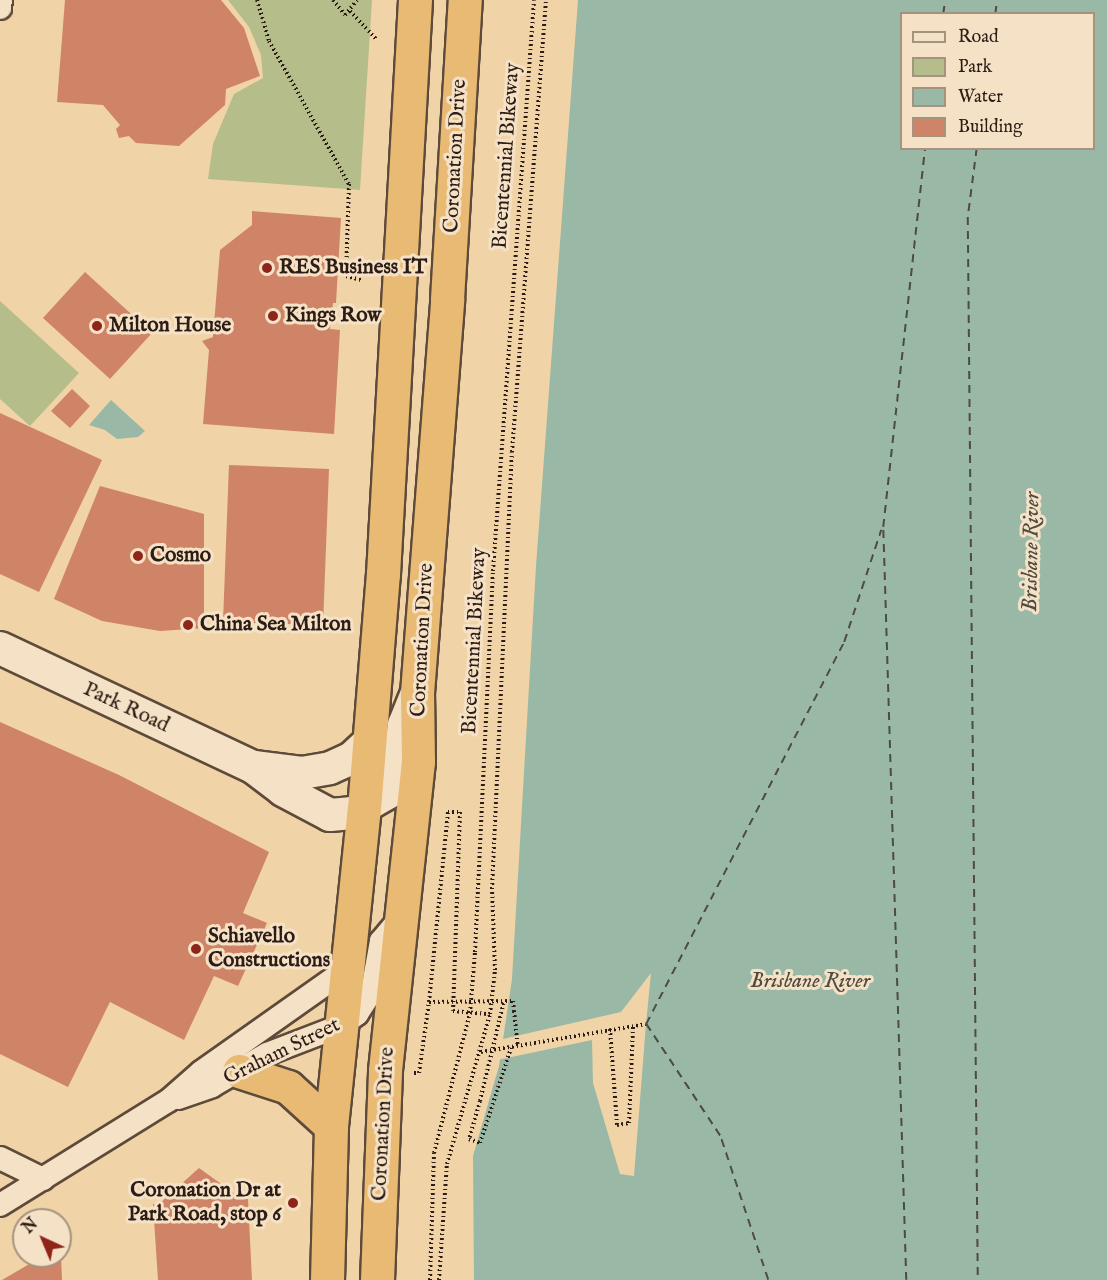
<!DOCTYPE html>
<html>
<head>
<meta charset="utf-8">
<style>
  body { margin:0 }
  #map { position:relative; width:1107px; height:1280px; overflow:hidden; background:#f0d3a7; font-family:"IM FELL English",serif }
  div>[style] { position:absolute }
  .green>* { inset:0; background:#b5bd8a }
  .water>* { inset:0; background:#9ab8a6 }
  .pier>* { inset:0; background:#f0d3a7 }
  .ferry>* { height:1.5px; margin-top:-0.75px; transform-origin:0; background:repeating-linear-gradient(90deg,#4e4b40 0 8px,transparent 0 14px) }
  .building>* { inset:0; background:#cf8367 }
  .path>* { height:4px; margin-top:-2px; transform-origin:0; background:repeating-linear-gradient(90deg,#2d1c15 0 1.5px,transparent 0 4.5px) }
  .roads { filter:drop-shadow(2px 0 #5e4a3a) drop-shadow(-2px 0 #5e4a3a) drop-shadow(0 2px #5e4a3a) drop-shadow(0 -2px #5e4a3a) }
  .street>* { height:22px; margin:-11px; padding:0 11px; transform-origin:11px; border-radius:11px; background:#f5e2c6 }
  .secondary>* { height:32px; margin:-16px; padding:0 16px; transform-origin:16px; border-radius:16px; background:#f5e2c6 }
  .highway>* { height:33px; margin:-16.5px; padding:0 16.5px; transform-origin:16.5px; border-radius:16.5px; background:#e8ba74 }
  .path-bridge>* { height:4px; margin-top:-2px; transform-origin:0; background:repeating-linear-gradient(90deg,#2d1c15 0 1.5px,transparent 0 4.5px) }
  .dots>* { width:16px; height:16px; translate:-50% -50%; box-sizing:border-box; border:3px solid #f5e2c6; border-radius:50% }
  span { translate:-50% -50%; white-space:nowrap; text-align:center; line-height:1.15; -webkit-text-stroke:6px #f5e2c6; paint-order:stroke }
  .street-label { font-size:21px; color:#2d1c15 }
  .poi-label { font-size:21px; color:#2d1c15; font-weight:700 }
  .left { translate:0 -50%; text-align:left }
  .right { translate:-100% -50%; text-align:right }
  .water-label { font-size:22px; color:#4e4b40; font-style:italic }
  .legend { position:absolute; left:900px; top:12px; width:195px; height:138px; box-sizing:border-box; background:#f5e2c6; border:2px solid #a5937f; margin:0; padding:8px 10px; list-style:none; font-size:18px; color:#2d1c15 }
  .legend li { display:flex; align-items:center; gap:12px; height:30px }
  .legend b { width:30px; border:2px solid #a5937f }
  .north { position:absolute; left:12px; top:1208px; width:60px; height:60px; box-sizing:border-box; background:#f5e2c6; border:2px solid #a5937f; border-radius:50%; rotate:316deg; font-size:16px; font-weight:700; line-height:24px; text-align:center; color:#2d1c15 }
  .north::after { content:''; display:block; margin:auto; width:21px; height:27px; background:#8f2418; clip-path:polygon(50% 0,100% 100%,50% 72%,0 100%) }
</style>
</head>
<body>
<div id="map">
  <div class="green">
    <i style="clip-path:polygon(228px 0,372px 0,360px 190px,208px 179px,213px 144px,234px 94px,263px 78px,261px 55px,249px 27px)"></i>
    <i style="clip-path:polygon(0 301px,79px 373px,30px 426px,0 399px)"></i>
  </div>
  <div class="water">
    <i style="clip-path:polygon(evenodd,578px 0,1107px 0,1107px 1280px,474px 1280px,473px 1156px,499px 1066px,512px 979px,536px 566px,578px 0,902px 14px,1094px 14px,1094px 148px,902px 148px,902px 14px)"></i>
    <i style="clip-path:polygon(111px 400px,145px 431px,138px 437px,117px 439px,105px 430px,89px 425px)"></i>
  </div>
  <div class="pier">
    <i style="clip-path:polygon(651px 973px,646px 1024px,634px 1176px,620px 1174px,593px 1083px,592px 1040px,497px 1060px,503px 1039px,621px 1012px)"></i>
  </div>
  <div class="ferry">
    <i style="left:943px;top:14px;width:14px;rotate:-82deg"></i>
    <i style="left:995px;top:14px;width:14px;rotate:-82deg"></i>
    <i style="left:977px;top:148px;width:70px;rotate:97.4deg"></i>
    <i style="left:968px;top:217px;width:1063px;rotate:89.46deg"></i>
    <i style="left:768px;top:1280px;width:152px;rotate:-108.4deg"></i>
    <i style="left:720px;top:1136px;width:134px;rotate:-123.5deg"></i>
    <i style="left:646px;top:1024px;width:430px;rotate:-62.6deg"></i>
    <i style="left:844px;top:642px;width:118px;rotate:-71.7deg"></i>
    <i style="left:906px;top:1280px;width:753px;rotate:-91.75deg"></i>
    <i style="left:883px;top:527px;width:381px;rotate:-83.7deg"></i>
  </div>
  <div class="building">
    <i style="clip-path:polygon(65px 0,221px 0,244px 28px,260px 76px,226px 89px,225px 105px,179px 146px,136px 143px,129px 136px,119px 138px,116px 129px,120px 125px,103px 105px,57px 102px)"></i>
    <i style="clip-path:polygon(252px 211px,341px 218px,336px 303px,333px 303px,330px 329px,340px 330px,334px 434px,203px 424px,209px 350px,202px 341px,213px 337px,220px 250px,252px 225px)"></i>
    <i style="clip-path:polygon(85px 272px,152px 333px,110px 379px,43px 318px)"></i>
    <i style="clip-path:polygon(72px 389px,90px 406px,70px 428px,51px 411px)"></i>
    <i style="clip-path:polygon(0 413px,102px 460px,39px 592px,0 574px)"></i>
    <i style="clip-path:polygon(229px 465px,329px 469px,323px 625px,223px 622px)"></i>
    <i style="clip-path:polygon(100px 486px,204px 514px,204px 628px,160px 631px,102px 621px,54px 599px)"></i>
    <i style="clip-path:polygon(0 722px,119px 775px,269px 852px,243px 913px,267px 923px,238px 986px,214px 976px,184px 1040px,110px 1002px,183px 854px,68px 1087px,0 1054px)"></i>
    <i style="clip-path:polygon(199px 1168px,242px 1199px,248px 1199px,252px 1280px,158px 1280px,153px 1204px,159px 1204px)"></i>
    <i style="clip-path:polygon(43px 1256px,61px 1256px,62px 1280px,2px 1280px)"></i>
  </div>
  <div class="path">
    <i style="left:257px;top:0;width:43px;rotate:73.7deg"></i>
    <i style="left:269px;top:41px;width:164px;rotate:60.8deg"></i>
    <i style="left:349px;top:184px;width:92px;rotate:91.9deg"></i>
    <i style="left:346px;top:276px;width:16px;rotate:15deg"></i>
    <i style="left:333px;top:0;width:19px;rotate:51deg"></i>
    <i style="left:345px;top:15px;width:19px;rotate:-51deg"></i>
    <i style="left:350px;top:11px;width:40px;rotate:47deg"></i>
    <i style="left:514px;top:1011px;width:36px;rotate:84deg"></i>
    <i style="left:610px;top:1029px;width:96px;rotate:85.8deg"></i>
    <i style="left:617px;top:1125px;width:12px;rotate:-9deg"></i>
    <i style="left:629px;top:1123px;width:97px;rotate:-87.6deg"></i>
    <i style="left:481px;top:1052px;width:167px;rotate:-9.6deg"></i>
    <i style="left:414px;top:1073px;width:5px"></i>
    <i style="left:419px;top:1073px;width:72px;rotate:-82deg"></i>
    <i style="left:429px;top:1002px;width:191px;rotate:-84.3deg"></i>
    <i style="left:448px;top:812px;width:12px"></i>
    <i style="left:460px;top:812px;width:199px;rotate:92deg"></i>
    <i style="left:453px;top:1011px;width:37px;rotate:5deg"></i>
    <i style="left:480px;top:1101px;width:40px;rotate:106deg"></i>
    <i style="left:469px;top:1139px;width:12px;rotate:20deg"></i>
    <i style="left:480px;top:1143px;width:100px;rotate:-71.9deg"></i>
    <i style="left:430px;top:1280px;width:127px;rotate:-88.2deg"></i>
    <i style="left:434px;top:1153px;width:145px;rotate:-75.6deg"></i>
    <i style="left:470px;top:1013px;width:61px;rotate:-85.3deg"></i>
    <i style="left:475px;top:952px;width:381px;rotate:-87.3deg"></i>
    <i style="left:493px;top:571px;width:572px;rotate:-85.89deg"></i>
    <i style="left:439px;top:1280px;width:116px;rotate:-86.1deg"></i>
    <i style="left:447px;top:1164px;width:156px;rotate:-74deg"></i>
    <i style="left:490px;top:1014px;width:44px;rotate:-83.5deg"></i>
    <i style="left:495px;top:970px;width:81px;rotate:-92.1deg"></i>
    <i style="left:492px;top:889px;width:437px;rotate:-87.4deg"></i>
    <i style="left:512px;top:452px;width:453px;rotate:-85.7deg"></i>
  </div>
  <div class="roads">
    <div class="street">
      <i style="left:0;top:8px;width:8px;rotate:-83deg"></i>
      <i style="left:178px;top:1098px;width:36px;rotate:-19deg"></i>
      <i style="left:212px;top:1086px;width:64px;rotate:-30.2deg"></i>
      <i style="left:267px;top:1054px;width:78px;rotate:-21deg"></i>
      <i style="left:340px;top:1026px;width:21px;rotate:-35deg"></i>
      <i style="left:357px;top:1014px;width:27px;rotate:-57deg"></i>
      <i style="left:372px;top:991px;width:51px;rotate:-79.8deg"></i>
      <i style="left:381px;top:941px;width:31px;rotate:-50deg"></i>
      <i style="left:0;top:1158px;width:48px;rotate:26deg"></i>
      <i style="left:0;top:1205px;width:198px;rotate:-31.8deg"></i>
      <i style="left:168px;top:1101px;width:44px;rotate:-41.3deg"></i>
      <i style="left:201px;top:1072px;width:179px;rotate:-35.2deg"></i>
    </div>
    <div class="secondary">
      <i style="left:0;top:648px;width:280px;rotate:25.2deg"></i>
      <i style="left:253px;top:767px;width:38px;rotate:37deg"></i>
      <i style="left:283px;top:790px;width:53px;rotate:28deg"></i>
      <i style="left:330px;top:815px;width:23px;rotate:-5deg"></i>
      <i style="left:353px;top:813px;width:39px;rotate:-30deg"></i>
      <i style="left:387px;top:793px;width:20px;rotate:-63deg"></i>
      <i style="left:396px;top:775px;width:51px;rotate:-80.9deg"></i>
      <i style="left:404px;top:725px;width:31px;rotate:-68deg"></i>
      <i style="left:254px;top:767px;width:48px;rotate:7.1deg"></i>
      <i style="left:302px;top:773px;width:28px;rotate:-10deg"></i>
      <i style="left:330px;top:768px;width:24px;rotate:-24deg"></i>
      <i style="left:352px;top:758px;width:25px;rotate:-43deg"></i>
    </div>
    <div class="highway">
      <i style="left:239px;top:1071px;width:52px;rotate:18.1deg"></i>
      <i style="left:288px;top:1087px;width:58px;rotate:42.2deg"></i>
      <i style="left:327px;top:1280px;width:154px;rotate:-88.5deg"></i>
      <i style="left:331px;top:1126px;width:319px;rotate:-84.1deg"></i>
      <i style="left:364px;top:809px;width:236px;rotate:-85.4deg"></i>
      <i style="left:383px;top:574px;width:575px;rotate:-86.81deg"></i>
      <i style="left:377px;top:1280px;width:210px;rotate:-87.8deg"></i>
      <i style="left:385px;top:1070px;width:310px;rotate:-83.9deg"></i>
      <i style="left:418px;top:762px;width:69px;rotate:-90.8deg"></i>
      <i style="left:417px;top:693px;width:395px;rotate:-85.6deg"></i>
      <i style="left:447px;top:299px;width:300px;rotate:-86.6deg"></i>
    </div>
  </div>
  <div class="path-bridge">
    <i style="left:429px;top:1002px;width:84px;rotate:-0.7deg"></i>
    <i style="left:513px;top:1001px;width:10px;rotate:84deg"></i>
    <i style="left:480px;top:1101px;width:103px;rotate:-76.5deg"></i>
  </div>
  <div class="dots">
    <i style="left:267px;top:268px;background:#8f2418"></i>
    <i style="left:273px;top:316px;background:#8f2418"></i>
    <i style="left:97px;top:326px;background:#8f2418"></i>
    <i style="left:138px;top:556px;background:#8f2418"></i>
    <i style="left:188px;top:625px;background:#8f2418"></i>
    <i style="left:196px;top:949px;background:#8f2418"></i>
    <i style="left:293px;top:1203px;background:#8f2418"></i>
  </div>
  <div class="street-label">
    <span style="left:456px;top:156px;rotate:-87deg">Coronation Drive</span>
    <span style="left:507px;top:156px;rotate:-86deg">Bicentennial Bikeway</span>
    <span style="left:423px;top:640px;rotate:-87deg">Coronation Drive</span>
    <span style="left:475px;top:641px;rotate:-87deg">Bicentennial Bikeway</span>
    <span style="left:126px;top:708px;rotate:25deg">Park Road</span>
    <span style="left:282px;top:1052px;rotate:-26deg">Graham Street</span>
    <span style="left:384px;top:1124px;rotate:-87deg">Coronation Drive</span>
  </div>
  <div class="poi-label">
    <span class="left" style="left:279px;top:268px">RES Business IT</span>
    <span class="left" style="left:285px;top:316px">Kings Row</span>
    <span class="left" style="left:109px;top:326px">Milton House</span>
    <span class="left" style="left:150px;top:556px">Cosmo</span>
    <span class="left" style="left:200px;top:625px">China Sea Milton</span>
    <span class="left" style="left:208px;top:949px">Schiavello<br>Constructions</span>
    <span class="right" style="left:281px;top:1203px">Coronation Dr at<br>Park Road, stop 6</span>
  </div>
  <div class="water-label">
    <span style="left:1032px;top:552px;rotate:-89deg">Brisbane River</span>
    <span style="left:810px;top:982px">Brisbane River</span>
  </div>
  <ul class="legend">
  <li><b style="height:8px;background:#f5e2c6"></b>Road</li>
  <li><b style="height:16px;background:#b5bd8a"></b>Park</li>
  <li><b style="height:16px;background:#9ab8a6"></b>Water</li>
  <li><b style="height:16px;background:#cf8367"></b>Building</li>
  </ul>
  <div class="north">N</div>
</div>
</body>
</html>
